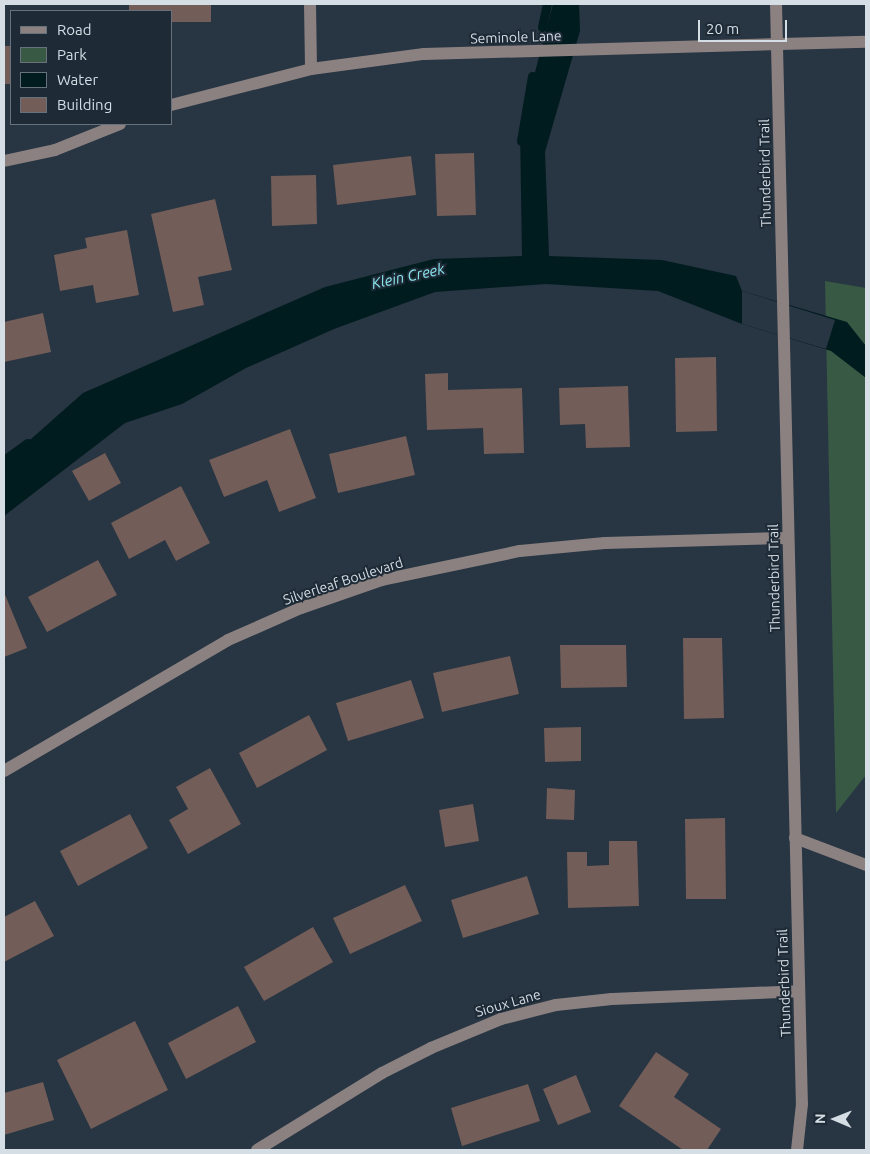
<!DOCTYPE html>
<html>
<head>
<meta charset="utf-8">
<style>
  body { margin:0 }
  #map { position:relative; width:870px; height:1154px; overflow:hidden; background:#283542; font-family:Ubuntu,sans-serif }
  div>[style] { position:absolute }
  .green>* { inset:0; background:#385a45 }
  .water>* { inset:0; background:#011c1f }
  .pier>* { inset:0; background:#283542 }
  .stream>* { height:9px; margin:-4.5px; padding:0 4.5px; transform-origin:4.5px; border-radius:4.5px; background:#011c1f }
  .building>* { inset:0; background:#725d58 }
  .minor>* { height:12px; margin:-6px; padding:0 6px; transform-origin:6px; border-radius:6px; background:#8b8181 }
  span { translate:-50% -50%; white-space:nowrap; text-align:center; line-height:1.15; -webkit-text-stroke:4px #1e2b37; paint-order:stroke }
  .street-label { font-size:14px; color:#d5dde5 }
  .water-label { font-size:15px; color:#8be5ed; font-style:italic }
  .frame { position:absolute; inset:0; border:5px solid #d5dde5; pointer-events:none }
  .legend { position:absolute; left:10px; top:10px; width:162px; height:115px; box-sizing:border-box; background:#1e2b37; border:1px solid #67727d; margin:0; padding:6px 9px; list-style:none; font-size:15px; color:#d5dde5 }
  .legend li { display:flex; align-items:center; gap:10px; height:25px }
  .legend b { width:25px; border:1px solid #67727d }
  .north { position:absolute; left:810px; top:1094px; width:50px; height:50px; -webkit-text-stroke:4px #1e2b37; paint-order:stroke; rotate:271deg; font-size:14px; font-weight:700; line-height:20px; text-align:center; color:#d5dde5 }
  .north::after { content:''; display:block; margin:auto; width:18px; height:22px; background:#d5dde5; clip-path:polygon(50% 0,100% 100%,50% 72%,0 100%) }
  .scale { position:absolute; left:698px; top:20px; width:89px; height:22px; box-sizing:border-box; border:2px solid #d5dde5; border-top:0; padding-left:6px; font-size:15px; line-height:18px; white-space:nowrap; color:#d5dde5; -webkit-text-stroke:4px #1e2b37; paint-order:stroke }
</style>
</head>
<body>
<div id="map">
  <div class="green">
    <i style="clip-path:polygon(825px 281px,866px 288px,866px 775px,836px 813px)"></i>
  </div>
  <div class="water">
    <i style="clip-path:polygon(553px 4px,579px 4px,580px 31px,545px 152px,549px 256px,662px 260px,736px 276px,742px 291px,847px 322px,866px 346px,866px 378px,831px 351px,742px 324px,658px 291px,546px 284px,435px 292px,334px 329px,246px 368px,182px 404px,125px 423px,4px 516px,4px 463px,83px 393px,325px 287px,434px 259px,522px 256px,520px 129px)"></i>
  </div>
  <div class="pier">
    <i style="clip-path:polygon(742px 291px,835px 320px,826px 349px,742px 324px)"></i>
  </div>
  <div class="stream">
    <i style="left:542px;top:27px;width:24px;rotate:-78deg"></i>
    <i style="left:521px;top:141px;width:66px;rotate:-80.4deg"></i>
    <i style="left:4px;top:460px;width:29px;rotate:-36deg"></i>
  </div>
  <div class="building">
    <i style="clip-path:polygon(129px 4px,211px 4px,211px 22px,171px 22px,171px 11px,129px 11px)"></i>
    <i style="clip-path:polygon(4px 46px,11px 46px,11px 84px,4px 84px)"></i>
    <i style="clip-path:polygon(474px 153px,476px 215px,437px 216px,435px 154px)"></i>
    <i style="clip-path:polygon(411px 156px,416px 195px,337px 205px,333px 165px)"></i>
    <i style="clip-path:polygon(316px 175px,317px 224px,272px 226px,271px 176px)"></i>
    <i style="clip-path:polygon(215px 199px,232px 270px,198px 277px,204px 305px,173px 312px,151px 214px)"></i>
    <i style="clip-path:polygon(127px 230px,139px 295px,96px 303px,93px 285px,60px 291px,54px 255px,87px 248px,85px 238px)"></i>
    <i style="clip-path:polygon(43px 313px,51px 352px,4px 362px,4px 322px)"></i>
    <i style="clip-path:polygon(716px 357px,717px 431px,676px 432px,675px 358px)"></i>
    <i style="clip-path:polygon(448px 373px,448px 390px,522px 388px,524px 453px,484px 454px,483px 428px,427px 430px,425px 374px)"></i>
    <i style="clip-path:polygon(628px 386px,630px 447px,586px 448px,585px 424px,560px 425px,559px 388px)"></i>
    <i style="clip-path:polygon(290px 429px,316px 498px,279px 512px,267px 480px,224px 497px,209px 460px)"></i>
    <i style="clip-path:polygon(406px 436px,415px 475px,338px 493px,329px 454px)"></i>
    <i style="clip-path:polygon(105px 453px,121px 483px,89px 501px,72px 471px)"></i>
    <i style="clip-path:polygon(181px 486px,210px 543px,176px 561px,165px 540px,129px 559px,111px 523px)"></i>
    <i style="clip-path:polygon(98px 560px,117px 595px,47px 632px,28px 597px)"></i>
    <i style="clip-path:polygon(4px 592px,27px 648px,4px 657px)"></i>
    <i style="clip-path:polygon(683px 638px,722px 638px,724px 718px,684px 719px)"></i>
    <i style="clip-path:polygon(560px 645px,626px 645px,627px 687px,561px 688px)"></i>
    <i style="clip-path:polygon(510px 656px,519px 694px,442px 712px,433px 673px)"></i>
    <i style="clip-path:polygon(411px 680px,424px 718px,348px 741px,336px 703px)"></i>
    <i style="clip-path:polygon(309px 715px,327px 750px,257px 788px,239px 753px)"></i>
    <i style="clip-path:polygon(581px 727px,581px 761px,545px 762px,544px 728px)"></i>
    <i style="clip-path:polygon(210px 768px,241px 824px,188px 854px,169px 820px,188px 809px,176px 787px)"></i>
    <i style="clip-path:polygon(547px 788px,575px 790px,574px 820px,546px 819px)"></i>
    <i style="clip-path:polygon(473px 804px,479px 841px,445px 847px,439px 810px)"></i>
    <i style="clip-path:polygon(130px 814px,148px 848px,78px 886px,60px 851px)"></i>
    <i style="clip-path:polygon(725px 818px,726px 899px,686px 899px,685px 819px)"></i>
    <i style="clip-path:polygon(609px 841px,637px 841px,639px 906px,568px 908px,567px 852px,587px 852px,587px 866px,609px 865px)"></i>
    <i style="clip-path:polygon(527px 876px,539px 914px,463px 938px,451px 900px)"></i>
    <i style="clip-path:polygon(405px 885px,422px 921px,350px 954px,333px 918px)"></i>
    <i style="clip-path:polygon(35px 901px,54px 936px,4px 962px,4px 917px)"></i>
    <i style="clip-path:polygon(313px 927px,333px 962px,264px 1001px,244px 967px)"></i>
    <i style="clip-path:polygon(238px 1006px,256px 1042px,186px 1079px,168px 1043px)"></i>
    <i style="clip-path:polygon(135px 1021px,168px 1090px,91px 1129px,57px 1060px)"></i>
    <i style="clip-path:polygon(656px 1052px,689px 1074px,674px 1097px,721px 1129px,707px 1150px,683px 1150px,619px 1106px)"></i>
    <i style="clip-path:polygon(576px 1075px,591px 1112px,558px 1125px,543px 1089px)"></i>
    <i style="clip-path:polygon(43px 1082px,54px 1120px,4px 1135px,4px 1093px)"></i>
    <i style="clip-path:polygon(528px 1084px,540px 1121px,462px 1146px,451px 1108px)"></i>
  </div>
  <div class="minor">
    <i style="left:310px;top:4px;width:65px;rotate:89.1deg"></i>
    <i style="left:776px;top:4px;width:1100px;rotate:88.65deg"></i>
    <i style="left:802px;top:1104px;width:46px;rotate:96.2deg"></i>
    <i style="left:171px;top:105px;width:145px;rotate:-14.4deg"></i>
    <i style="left:311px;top:69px;width:114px;rotate:-7.6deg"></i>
    <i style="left:424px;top:54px;width:442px;rotate:-1.6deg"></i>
    <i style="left:4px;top:161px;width:52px;rotate:-12.2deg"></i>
    <i style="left:55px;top:150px;width:70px;rotate:-21.8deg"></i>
    <i style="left:4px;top:771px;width:259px;rotate:-30.3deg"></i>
    <i style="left:228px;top:640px;width:80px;rotate:-23.7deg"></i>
    <i style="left:301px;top:608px;width:86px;rotate:-19.1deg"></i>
    <i style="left:382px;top:580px;width:141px;rotate:-11.9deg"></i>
    <i style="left:520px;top:551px;width:85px;rotate:-5.4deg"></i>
    <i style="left:605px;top:543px;width:183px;rotate:-1.6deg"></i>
    <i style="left:795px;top:838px;width:76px;rotate:20.8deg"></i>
    <i style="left:257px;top:1150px;width:147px;rotate:-31.6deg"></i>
    <i style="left:382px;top:1073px;width:55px;rotate:-27deg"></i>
    <i style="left:431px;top:1048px;width:76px;rotate:-22.5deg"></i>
    <i style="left:501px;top:1019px;width:57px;rotate:-14.3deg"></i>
    <i style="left:556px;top:1005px;width:56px;rotate:-6.1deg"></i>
    <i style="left:612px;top:999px;width:187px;rotate:-2.4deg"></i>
  </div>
  <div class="street-label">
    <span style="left:516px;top:37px;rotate:-2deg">Seminole Lane</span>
    <span style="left:765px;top:173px;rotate:-91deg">Thunderbird Trail</span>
    <span style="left:774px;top:578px;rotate:-91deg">Thunderbird Trail</span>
    <span style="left:343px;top:581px;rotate:-18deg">Silverleaf Boulevard</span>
    <span style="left:784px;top:983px;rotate:-92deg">Thunderbird Trail</span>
    <span style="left:508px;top:1003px;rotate:-16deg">Sioux Lane</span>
  </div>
  <div class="water-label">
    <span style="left:408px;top:276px;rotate:-12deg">Klein Creek</span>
  </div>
  <div class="frame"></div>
  <ul class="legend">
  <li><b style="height:6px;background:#8b8181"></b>Road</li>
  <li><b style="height:14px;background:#385a45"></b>Park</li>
  <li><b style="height:14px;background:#011c1f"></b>Water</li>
  <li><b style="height:14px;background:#725d58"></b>Building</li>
  </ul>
  <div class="north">N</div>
  <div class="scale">20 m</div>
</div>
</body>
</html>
